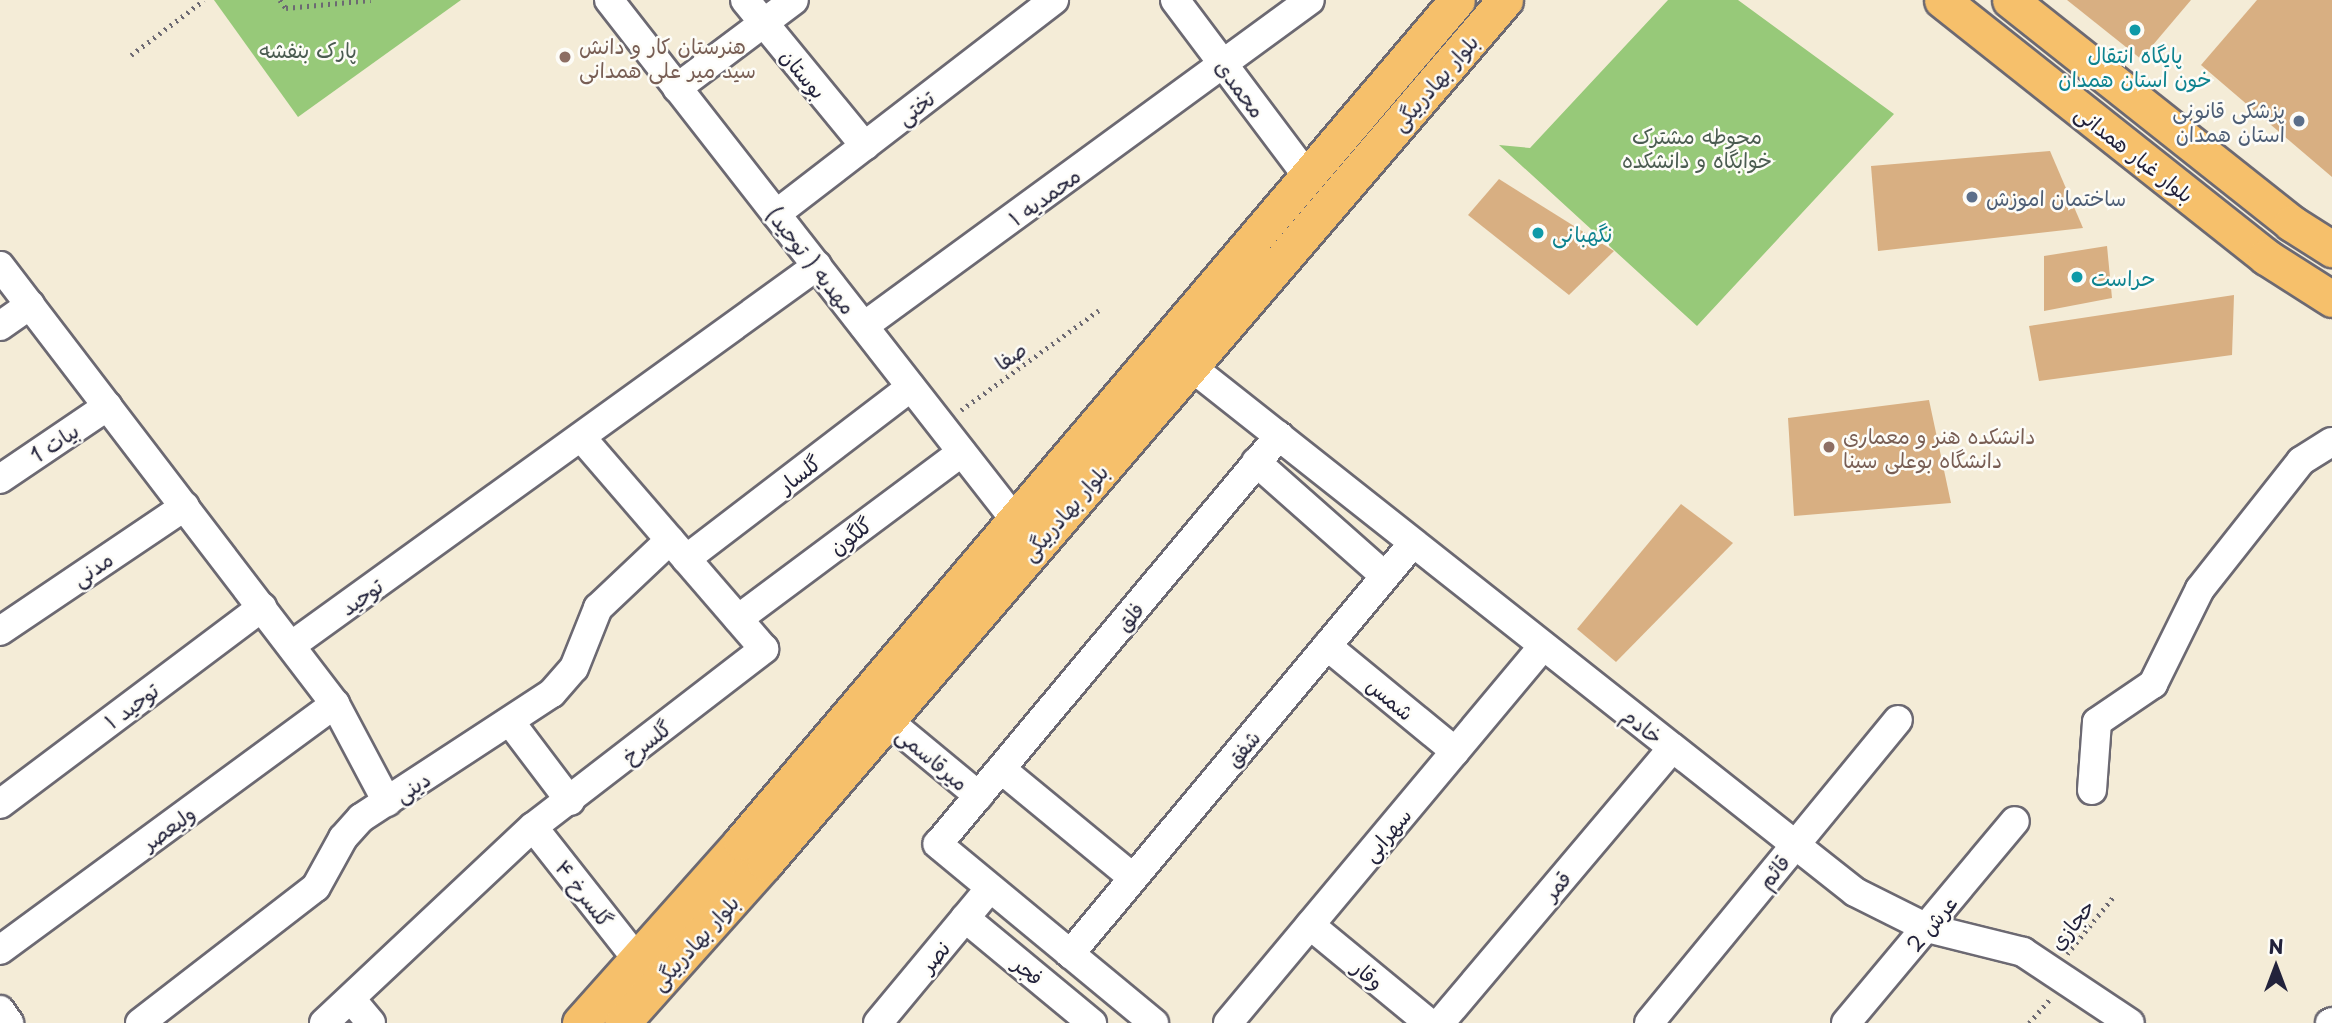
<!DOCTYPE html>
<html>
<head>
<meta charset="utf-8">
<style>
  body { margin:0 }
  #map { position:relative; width:2332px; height:1023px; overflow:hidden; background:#f4ecd7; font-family:"Playpen Sans","Playpen Sans Arabic",sans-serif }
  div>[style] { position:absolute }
  .green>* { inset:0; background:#97c979 }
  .building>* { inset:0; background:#d8af82 }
  .path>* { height:4.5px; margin-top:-2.25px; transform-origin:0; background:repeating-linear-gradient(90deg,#6c6972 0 2px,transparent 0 7px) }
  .roads { filter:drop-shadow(2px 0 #6c6972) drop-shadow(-2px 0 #6c6972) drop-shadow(0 2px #6c6972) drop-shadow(0 -2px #6c6972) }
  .minor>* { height:28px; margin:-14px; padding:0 14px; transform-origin:14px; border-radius:14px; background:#fff }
  .major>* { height:35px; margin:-17.5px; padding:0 17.5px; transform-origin:17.5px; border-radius:17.5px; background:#f6c06b }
  .dots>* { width:19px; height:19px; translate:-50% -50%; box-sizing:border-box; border:4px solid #fdfcf7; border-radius:50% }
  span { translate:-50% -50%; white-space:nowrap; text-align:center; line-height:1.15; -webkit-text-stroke:5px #fdfcf7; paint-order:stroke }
  .education-label { font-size:21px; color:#785e54 }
  .left { translate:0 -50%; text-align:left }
  .park-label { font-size:21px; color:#4b5c51 }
  .culture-label { font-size:21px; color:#0d838f }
  .street-label { font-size:21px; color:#22223b }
  .service-label { font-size:21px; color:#4e5e75 }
  .right { translate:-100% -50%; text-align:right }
  .north { position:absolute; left:2241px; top:932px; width:70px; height:70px; -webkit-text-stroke:5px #fdfcf7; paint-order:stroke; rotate:0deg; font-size:19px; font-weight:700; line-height:28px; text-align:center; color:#22223b }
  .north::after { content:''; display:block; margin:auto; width:24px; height:32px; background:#22223b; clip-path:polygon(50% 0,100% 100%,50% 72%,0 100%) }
</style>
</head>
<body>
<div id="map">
  <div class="green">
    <i style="clip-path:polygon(214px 0,461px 0,298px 117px)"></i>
    <i style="clip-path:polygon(1668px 0,1738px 0,1894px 114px,1697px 326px,1499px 145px,1530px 148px)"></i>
  </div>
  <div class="building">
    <i style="clip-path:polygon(2067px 0,2191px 0,2141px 59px)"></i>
    <i style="clip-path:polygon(2257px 0,2332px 0,2332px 177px,2201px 65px)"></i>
    <i style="clip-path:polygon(2050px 151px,2083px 228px,1878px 251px,1871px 166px)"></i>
    <i style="clip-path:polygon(1499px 179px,1614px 251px,1569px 295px,1468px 215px)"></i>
    <i style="clip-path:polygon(2107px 246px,2112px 298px,2044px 311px,2044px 256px)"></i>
    <i style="clip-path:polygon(2234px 295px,2232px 355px,2039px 381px,2029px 326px)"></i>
    <i style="clip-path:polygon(1929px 400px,1951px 503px,1794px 516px,1788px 418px)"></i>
    <i style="clip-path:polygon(1681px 504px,1733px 543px,1616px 662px,1577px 629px)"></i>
  </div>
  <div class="path">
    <i style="left:280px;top:0;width:10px;rotate:53deg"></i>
    <i style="left:286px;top:8px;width:85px;rotate:-5.4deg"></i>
    <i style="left:131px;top:55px;width:91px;rotate:-37deg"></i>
    <i style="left:961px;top:410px;width:170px;rotate:-35.9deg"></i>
    <i style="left:2067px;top:954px;width:75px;rotate:-51deg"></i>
    <i style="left:2029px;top:1023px;width:32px;rotate:-49deg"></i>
  </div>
  <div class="roads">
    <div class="minor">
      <i style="left:609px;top:0;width:660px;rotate:52.02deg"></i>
      <i style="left:745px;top:0;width:189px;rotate:50.6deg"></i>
      <i style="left:1175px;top:0;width:220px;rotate:53.1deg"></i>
      <i style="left:677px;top:88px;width:146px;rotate:-36.9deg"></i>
      <i style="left:776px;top:214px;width:351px;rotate:-37.6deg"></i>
      <i style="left:0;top:266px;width:551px;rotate:52.59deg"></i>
      <i style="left:335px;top:704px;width:111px;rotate:62deg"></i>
      <i style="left:0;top:326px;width:37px;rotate:-35deg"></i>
      <i style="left:864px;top:326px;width:552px;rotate:-36.16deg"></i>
      <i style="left:1190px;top:366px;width:848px;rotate:38.34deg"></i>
      <i style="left:1855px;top:892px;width:80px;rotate:26.6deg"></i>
      <i style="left:1927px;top:928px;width:99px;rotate:14deg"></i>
      <i style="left:2023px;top:952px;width:128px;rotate:33.6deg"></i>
      <i style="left:1256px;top:462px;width:172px;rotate:41.5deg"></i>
      <i style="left:0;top:479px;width:130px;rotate:-34.1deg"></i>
      <i style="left:686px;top:559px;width:283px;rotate:-37.4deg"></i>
      <i style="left:738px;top:619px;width:279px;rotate:-36.7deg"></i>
      <i style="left:0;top:631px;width:223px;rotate:-34deg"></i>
      <i style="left:292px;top:645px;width:648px;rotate:-35.83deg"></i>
      <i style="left:1327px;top:646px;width:166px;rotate:39.4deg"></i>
      <i style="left:887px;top:720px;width:119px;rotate:39.6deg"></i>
      <i style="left:511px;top:723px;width:98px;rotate:52.9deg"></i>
      <i style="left:1001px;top:769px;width:171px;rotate:39.5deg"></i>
      <i style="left:2092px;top:790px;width:68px;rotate:-85.8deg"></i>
      <i style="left:2097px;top:722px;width:68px;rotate:-34.2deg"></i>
      <i style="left:2153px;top:684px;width:106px;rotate:-63.7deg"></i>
      <i style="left:2200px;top:589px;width:163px;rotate:-51.7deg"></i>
      <i style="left:2301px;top:461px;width:36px;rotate:-32deg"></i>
      <i style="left:0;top:804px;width:328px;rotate:-36.9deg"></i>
      <i style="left:533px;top:827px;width:168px;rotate:51.8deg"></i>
      <i style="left:965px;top:918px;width:165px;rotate:39.6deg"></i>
      <i style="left:1310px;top:925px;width:154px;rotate:39.5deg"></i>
      <i style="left:0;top:950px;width:416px;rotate:-36.3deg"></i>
      <i style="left:1070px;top:954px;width:535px;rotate:-50.15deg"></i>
      <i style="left:351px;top:999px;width:31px;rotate:50deg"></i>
      <i style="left:0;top:1010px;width:16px;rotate:55deg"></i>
      <i style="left:140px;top:1023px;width:222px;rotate:-37.7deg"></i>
      <i style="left:316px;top:887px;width:56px;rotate:-61.1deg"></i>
      <i style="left:343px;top:838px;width:27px;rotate:-48deg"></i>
      <i style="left:361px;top:818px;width:228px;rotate:-33.2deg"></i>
      <i style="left:552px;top:693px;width:33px;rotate:-49deg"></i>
      <i style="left:574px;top:668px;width:65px;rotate:-68.2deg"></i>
      <i style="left:598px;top:608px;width:99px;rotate:-43.4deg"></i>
      <i style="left:324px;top:1023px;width:287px;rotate:-43.2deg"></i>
      <i style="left:533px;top:827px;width:292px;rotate:-37.6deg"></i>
      <i style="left:764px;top:649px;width:279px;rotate:-130.8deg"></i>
      <i style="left:878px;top:1023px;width:175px;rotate:-50.3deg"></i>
      <i style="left:1154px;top:1023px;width:281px;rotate:-140.4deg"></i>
      <i style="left:938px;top:844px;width:532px;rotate:-50.11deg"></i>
      <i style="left:1228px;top:1023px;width:491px;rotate:-50.1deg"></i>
      <i style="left:1440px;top:1023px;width:360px;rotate:-49.8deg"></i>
      <i style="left:1649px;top:1023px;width:392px;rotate:-50.6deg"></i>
      <i style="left:1846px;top:1023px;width:263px;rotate:-50.1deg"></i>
      <i style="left:2330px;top:1023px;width:2px;rotate:-27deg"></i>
    </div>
    <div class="major">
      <i style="left:1942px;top:0;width:414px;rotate:38.4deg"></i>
      <i style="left:2266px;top:257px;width:78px;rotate:32.5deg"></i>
      <i style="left:2010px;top:0;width:359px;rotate:38.4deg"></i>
      <i style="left:2291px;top:223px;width:49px;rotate:32.4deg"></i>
      <i style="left:580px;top:1023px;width:242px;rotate:-48.3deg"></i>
      <i style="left:741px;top:842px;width:1105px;rotate:-49.62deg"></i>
      <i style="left:622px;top:1023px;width:215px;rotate:-48.2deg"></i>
      <i style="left:765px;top:863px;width:1137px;rotate:-49.39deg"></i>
    </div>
  </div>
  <div class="dots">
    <i style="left:2135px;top:30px;background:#0f9aa8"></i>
    <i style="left:565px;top:57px;background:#8d6e63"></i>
    <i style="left:2299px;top:121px;background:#5c6f8a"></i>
    <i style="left:1972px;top:197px;background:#5c6f8a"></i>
    <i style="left:1538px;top:233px;background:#0f9aa8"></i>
    <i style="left:2077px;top:277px;background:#0f9aa8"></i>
    <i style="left:1829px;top:447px;background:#8d6e63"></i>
  </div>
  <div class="education-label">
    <span class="left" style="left:579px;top:57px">هنرستان کار و دانش<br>سید میر علی همدانی</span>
    <span class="left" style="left:1843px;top:447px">دانشکده هنر و معماری<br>دانشگاه بوعلی سینا</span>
  </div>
  <div class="park-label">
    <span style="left:308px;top:49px">پارک بنفشه</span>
    <span style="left:1697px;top:147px">محوطه مشترک<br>خوابگاه و دانشکده</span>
  </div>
  <div class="culture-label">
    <span style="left:2135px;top:66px">پایگاه انتقال<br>خون استان همدان</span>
    <span class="left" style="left:1552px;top:233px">نگهبانی</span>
    <span class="left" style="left:2091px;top:277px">حراست</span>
  </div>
  <div class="street-label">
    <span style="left:804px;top:73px;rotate:50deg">بوستان</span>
    <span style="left:1434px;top:82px;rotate:-49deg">بلوار بهادربیگی</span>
    <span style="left:1241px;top:88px;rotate:53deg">محمدی</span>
    <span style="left:915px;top:107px;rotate:-38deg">تختی</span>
    <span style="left:2135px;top:153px;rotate:38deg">بلوار غبار همدانی</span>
    <span style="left:1044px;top:196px;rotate:-36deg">محمدیه ۱</span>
    <span style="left:812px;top:260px;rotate:52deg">مهدیه ( توحید)</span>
    <span style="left:1010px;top:355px;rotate:-36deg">صفا</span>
    <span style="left:54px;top:442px;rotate:-34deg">بیات 1</span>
    <span style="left:799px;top:473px;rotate:-37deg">گلسار</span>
    <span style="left:1064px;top:512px;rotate:-49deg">بلوار بهادربیگی</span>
    <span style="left:850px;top:535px;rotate:-37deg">گلگون</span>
    <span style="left:92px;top:568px;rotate:-34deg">مدنی</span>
    <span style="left:361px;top:596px;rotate:-36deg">توحید</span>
    <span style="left:1129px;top:616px;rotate:-50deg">فلق</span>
    <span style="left:1391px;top:698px;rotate:40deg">شمس</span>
    <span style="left:131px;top:705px;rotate:-37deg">توحید ۱</span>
    <span style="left:1643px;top:725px;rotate:38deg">خادم</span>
    <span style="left:646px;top:741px;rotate:-38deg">گلسرخ</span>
    <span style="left:1242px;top:748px;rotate:-50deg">شفق</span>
    <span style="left:933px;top:758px;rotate:40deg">میرقاسمی</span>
    <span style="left:412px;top:786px;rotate:-33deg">دینی</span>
    <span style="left:168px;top:827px;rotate:-36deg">ولیعصر</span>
    <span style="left:1386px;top:834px;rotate:-50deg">سهرابی</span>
    <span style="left:1773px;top:871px;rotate:-51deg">قائم</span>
    <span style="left:1556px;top:885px;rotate:-50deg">قمر</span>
    <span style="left:585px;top:893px;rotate:52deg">گلسرخ ۴</span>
    <span style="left:1931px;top:923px;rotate:-50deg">عرش 2</span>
    <span style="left:2071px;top:924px;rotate:-51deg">حجازی</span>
    <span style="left:694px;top:942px;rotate:-48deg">بلوار بهادربیگی</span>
    <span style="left:934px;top:956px;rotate:-50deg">نصر</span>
    <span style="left:1029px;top:970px;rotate:40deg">فجر</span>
    <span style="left:1369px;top:974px;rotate:40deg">وقار</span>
  </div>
  <div class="service-label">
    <span class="right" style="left:2285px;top:121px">پزشکی قانونی<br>استان همدان</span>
    <span class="left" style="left:1986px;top:197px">ساختمان اموزش</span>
  </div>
  <div class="north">N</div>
</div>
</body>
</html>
